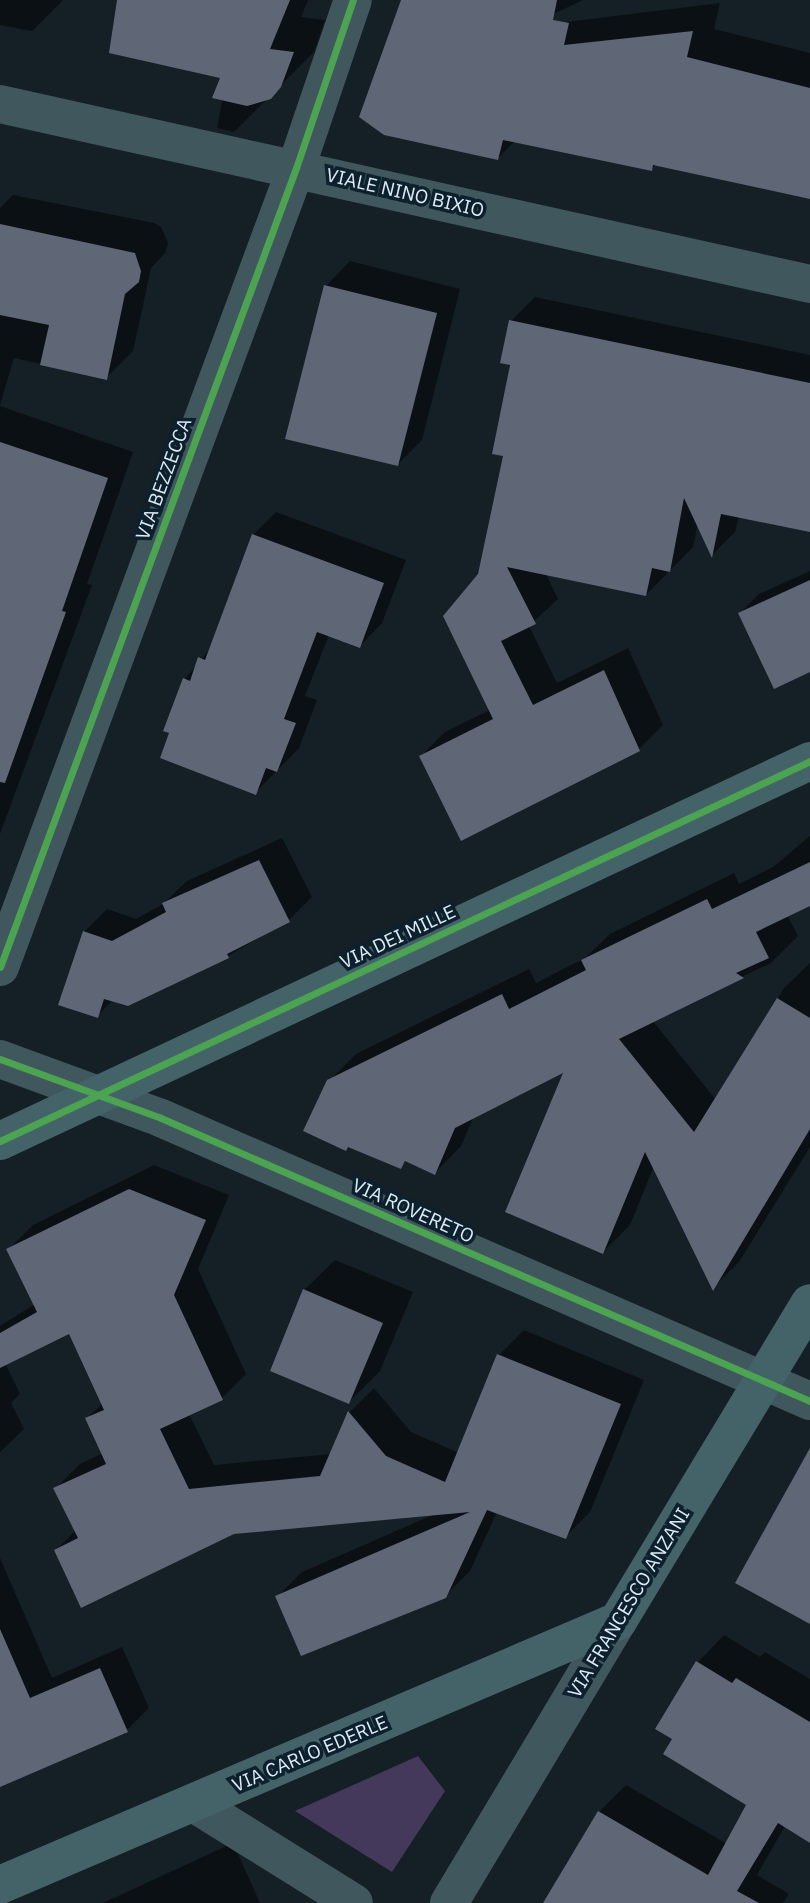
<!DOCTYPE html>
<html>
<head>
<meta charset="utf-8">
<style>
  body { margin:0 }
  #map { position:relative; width:810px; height:1903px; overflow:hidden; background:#151f26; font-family:"IBM Plex Sans",sans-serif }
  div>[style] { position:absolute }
  .green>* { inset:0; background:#44395b }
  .shadow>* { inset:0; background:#0007 }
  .building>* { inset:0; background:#5f6777 }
  .street>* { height:38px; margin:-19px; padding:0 19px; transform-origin:19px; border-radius:19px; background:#40585d }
  .secondary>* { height:38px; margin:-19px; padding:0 19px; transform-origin:19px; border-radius:19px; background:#446369 }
  .cycleway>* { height:7px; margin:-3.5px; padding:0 3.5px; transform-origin:3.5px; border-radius:3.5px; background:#4ca352 }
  span { translate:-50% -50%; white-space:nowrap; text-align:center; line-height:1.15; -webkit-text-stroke:7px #0d202e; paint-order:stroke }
  .street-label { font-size:19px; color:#deeaf4 }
</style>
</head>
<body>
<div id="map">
  <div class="green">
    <i style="clip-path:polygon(418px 1756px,445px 1791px,392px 1872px,295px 1811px)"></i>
  </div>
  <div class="shadow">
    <i style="clip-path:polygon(0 0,63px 0,32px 31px,0 25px)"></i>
    <i style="clip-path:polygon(241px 0,308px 0,301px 17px,325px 20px,314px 52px,234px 132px,217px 128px)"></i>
    <i style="clip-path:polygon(403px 0,583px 0,526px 27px,720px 3px,714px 29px,810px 53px,810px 197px,657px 164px,651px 169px,515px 141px,498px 158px)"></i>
    <i style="clip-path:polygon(13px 195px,154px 223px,161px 227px,168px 243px,165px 253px,151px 268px,133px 351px,106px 378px,14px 358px,0 405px,0 208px)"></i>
    <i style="clip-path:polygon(350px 261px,460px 289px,422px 440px,398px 464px,326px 286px)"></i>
    <i style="clip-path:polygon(535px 297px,810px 355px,810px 530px,739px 516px,735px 532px,712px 555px,698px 523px,693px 547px,646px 595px,546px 574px,558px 599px,529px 626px,557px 683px,628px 648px,663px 725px,639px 749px,462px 838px,421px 756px,445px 732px,490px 710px,480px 575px,505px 455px,511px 321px)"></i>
    <i style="clip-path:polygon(0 406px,133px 452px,87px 584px,92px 585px,0 834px)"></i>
    <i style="clip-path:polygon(276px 512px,406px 560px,382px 623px,360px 646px,329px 635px,305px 696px,317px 700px,299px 748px,255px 793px,171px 732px,185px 679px,213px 645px,253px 535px)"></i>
    <i style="clip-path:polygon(810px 571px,810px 670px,740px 613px,759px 594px)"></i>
    <i style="clip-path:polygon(810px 836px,810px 904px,787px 915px,798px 936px,771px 963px,652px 1020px,716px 1100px,784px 988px,810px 963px,810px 1147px,739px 1262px,713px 1288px,654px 1166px,630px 1225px,603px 1252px,567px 1070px,474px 1116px,461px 1146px,435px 1173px,407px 1160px,400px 1167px,329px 1081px,356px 1054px,529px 969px,536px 983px,585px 958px,610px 934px,734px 873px,739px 884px,773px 867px)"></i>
    <i style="clip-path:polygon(282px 838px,312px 897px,289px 920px,228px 956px,113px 1000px,97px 1016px,84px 932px,107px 909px,136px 919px,163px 904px,187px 881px)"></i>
    <i style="clip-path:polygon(154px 1165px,229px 1195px,198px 1269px,246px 1374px,222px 1398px,189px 1414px,214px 1465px,331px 1454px,350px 1412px,374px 1388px,411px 1432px,459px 1453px,499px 1355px,524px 1330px,644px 1380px,590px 1512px,565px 1537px,497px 1512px,470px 1571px,445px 1596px,278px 1596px,302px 1572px,435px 1514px,56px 1550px,76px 1530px,56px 1488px,80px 1464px,103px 1453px,87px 1418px,103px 1403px,69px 1331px,5px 1363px,20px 1394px,11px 1403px,24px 1429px,0 1452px,0 1326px,35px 1304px,8px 1250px,33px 1225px)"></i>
    <i style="clip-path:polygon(335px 1260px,413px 1292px,380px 1371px,349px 1402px,304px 1290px)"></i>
    <i style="clip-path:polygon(0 1558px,52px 1678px,122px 1647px,149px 1708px,127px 1730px,0 1784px)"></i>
    <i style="clip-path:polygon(724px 1635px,760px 1657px,765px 1652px,810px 1679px,810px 1830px,785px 1826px,757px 1875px,789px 1894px,783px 1903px,545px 1903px,599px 1812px,626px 1785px,727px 1844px,749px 1804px,675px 1738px,697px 1663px)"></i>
    <i style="clip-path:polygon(233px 1843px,260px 1903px,103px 1903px)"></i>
  </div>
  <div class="building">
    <i style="clip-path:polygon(117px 0,290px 0,270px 49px,294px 52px,281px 87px,271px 99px,247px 106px,212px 98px,220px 78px,109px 53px)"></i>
    <i style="clip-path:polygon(401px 0,557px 0,553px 20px,569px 23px,564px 45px,693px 31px,687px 57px,810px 88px,810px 199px,653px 165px,652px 171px,503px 140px,498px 160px,384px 135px,359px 117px)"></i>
    <i style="clip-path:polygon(0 224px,135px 253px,141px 271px,139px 282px,125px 294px,107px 380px,40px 365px,49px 325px,0 315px)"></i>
    <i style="clip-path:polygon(324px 285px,437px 313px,398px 466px,285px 439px)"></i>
    <i style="clip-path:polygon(509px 320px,810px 383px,810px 532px,721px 514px,712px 558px,684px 498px,670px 572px,652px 568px,646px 596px,507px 567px,536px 624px,501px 641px,533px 705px,604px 670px,640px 751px,461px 841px,419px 756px,493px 719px,443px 616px,478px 574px,503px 456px,492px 454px,510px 365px,500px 363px)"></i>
    <i style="clip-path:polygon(0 442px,108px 478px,62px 611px,66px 612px,5px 783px,0 782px)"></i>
    <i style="clip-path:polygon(252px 534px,384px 583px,360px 648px,317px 632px,284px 719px,296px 723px,277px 772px,266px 768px,256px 795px,160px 758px,169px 733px,163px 731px,183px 678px,190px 681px,198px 657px,205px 660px)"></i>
    <i style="clip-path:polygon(810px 580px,810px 672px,774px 689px,738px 613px)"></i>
    <i style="clip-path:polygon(259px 860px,290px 922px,227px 954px,229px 958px,128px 1006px,104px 999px,98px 1018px,58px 1005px,83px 931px,112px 941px,166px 912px,162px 903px)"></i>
    <i style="clip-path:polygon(810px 862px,810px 906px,756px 932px,769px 958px,736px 973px,744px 978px,619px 1039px,694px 1132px,777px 998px,810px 1018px,810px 1129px,713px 1291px,645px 1152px,603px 1254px,505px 1212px,563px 1073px,455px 1128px,435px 1175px,405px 1161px,401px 1169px,348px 1147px,346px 1151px,303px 1131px,327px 1080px,502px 994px,509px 1009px,586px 970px,581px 960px,707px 899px,712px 909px)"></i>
    <i style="clip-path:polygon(129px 1189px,206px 1220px,174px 1295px,223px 1400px,160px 1429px,189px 1489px,320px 1476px,348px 1411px,386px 1456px,445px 1482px,497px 1354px,621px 1404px,566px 1539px,487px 1510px,446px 1598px,301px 1656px,275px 1596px,470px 1512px,234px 1534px,81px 1608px,54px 1550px,78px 1538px,53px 1488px,106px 1464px,85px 1418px,104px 1410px,69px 1334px,0 1368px,0 1333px,37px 1312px,6px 1249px)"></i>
    <i style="clip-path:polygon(303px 1289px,383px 1323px,349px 1404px,270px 1371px)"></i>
    <i style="clip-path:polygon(810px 1448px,810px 1624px,735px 1583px)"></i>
    <i style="clip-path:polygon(0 1629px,30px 1698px,100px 1668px,128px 1732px,0 1787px)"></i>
    <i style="clip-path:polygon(696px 1661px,732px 1683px,736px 1678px,810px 1722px,810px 1843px,778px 1823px,737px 1891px,759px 1903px,543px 1903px,598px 1811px,708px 1875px,746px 1805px,663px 1754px,672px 1739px,655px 1729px)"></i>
  </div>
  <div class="street">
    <i style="left:0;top:104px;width:830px;rotate:12.53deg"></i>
    <i style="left:0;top:967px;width:852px;rotate:-69.67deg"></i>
    <i style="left:296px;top:168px;width:177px;rotate:-71.3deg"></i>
    <i style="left:0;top:1059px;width:171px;rotate:20.1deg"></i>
    <i style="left:161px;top:1118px;width:708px;rotate:23.56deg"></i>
    <i style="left:195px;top:1804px;width:187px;rotate:31.9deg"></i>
    <i style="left:449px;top:1903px;width:329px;rotate:-59.1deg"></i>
  </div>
  <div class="secondary">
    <i style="left:0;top:1141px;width:895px;rotate:-25.13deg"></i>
    <i style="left:0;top:1885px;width:672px;rotate:-23.13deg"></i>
    <i style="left:618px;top:1621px;width:371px;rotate:-58.9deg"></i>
  </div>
  <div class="cycleway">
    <i style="left:0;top:967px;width:852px;rotate:-69.67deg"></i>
    <i style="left:296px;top:168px;width:177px;rotate:-71.3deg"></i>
    <i style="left:0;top:1059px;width:171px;rotate:20.1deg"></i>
    <i style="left:161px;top:1118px;width:708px;rotate:23.56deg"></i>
    <i style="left:0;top:1141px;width:895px;rotate:-25.13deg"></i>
  </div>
  <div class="street-label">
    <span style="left:405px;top:193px;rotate:13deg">VIALE NINO BIXIO</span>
    <span style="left:164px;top:479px;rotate:-70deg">VIA BEZZECCA</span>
    <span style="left:398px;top:937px;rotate:-25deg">VIA DEI MILLE</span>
    <span style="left:413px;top:1211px;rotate:24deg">VIA ROVERETO</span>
    <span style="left:629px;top:1603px;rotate:-59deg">VIA FRANCESCO ANZANI</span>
    <span style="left:310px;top:1754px;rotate:-23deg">VIA CARLO EDERLE</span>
  </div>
</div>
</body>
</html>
